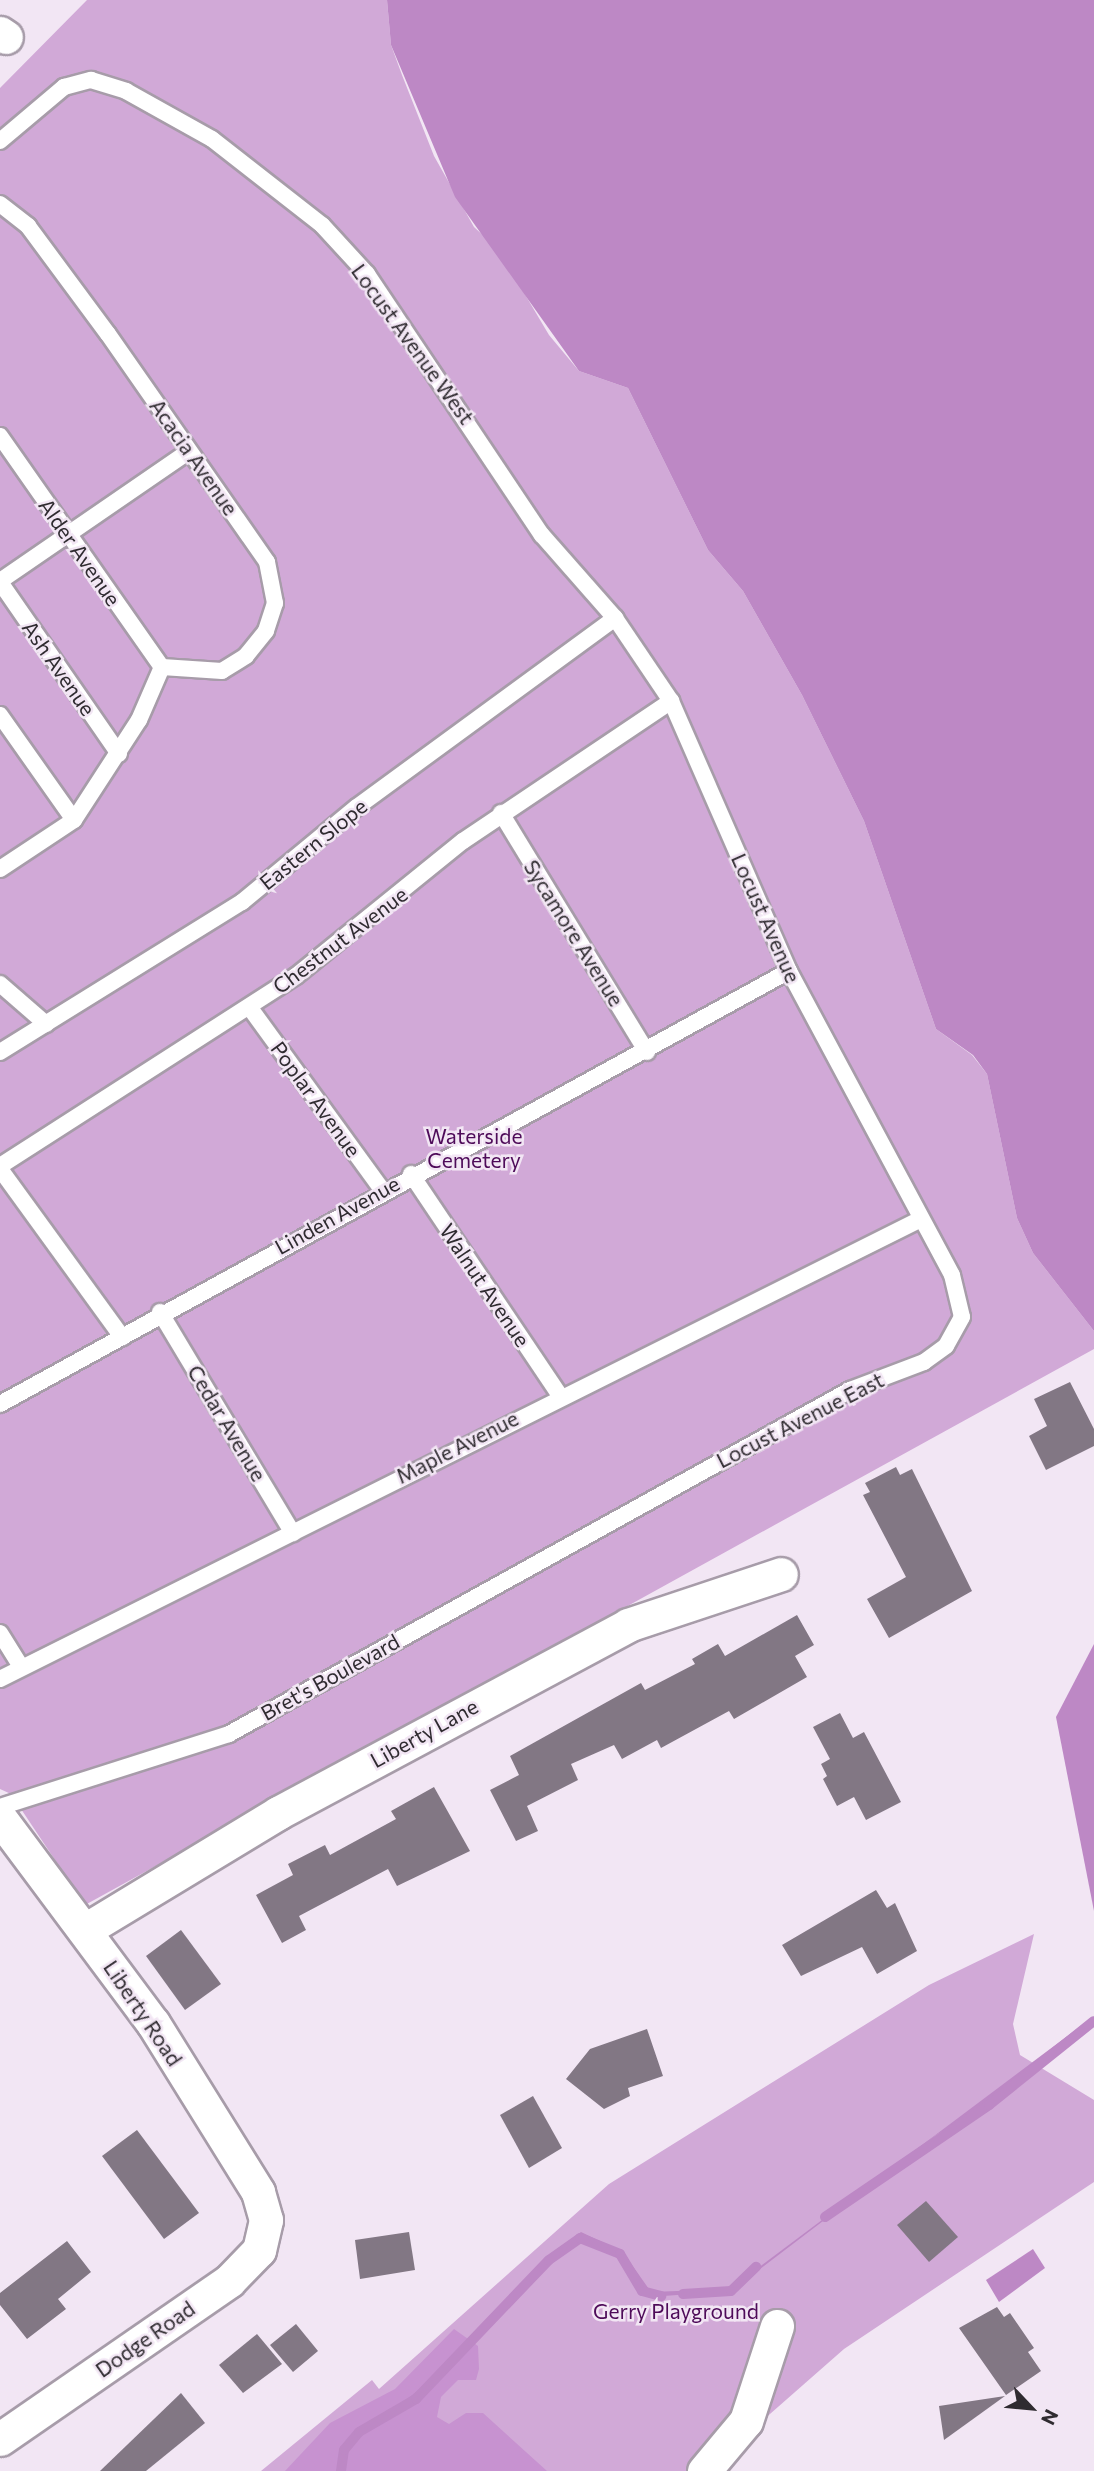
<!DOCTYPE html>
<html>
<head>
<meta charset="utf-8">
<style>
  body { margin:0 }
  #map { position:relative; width:1094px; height:2471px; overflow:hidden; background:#f2e6f4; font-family:Commissioner,sans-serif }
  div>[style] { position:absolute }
  .green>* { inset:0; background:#d1a9d7 }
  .forest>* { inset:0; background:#c792d0 }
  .water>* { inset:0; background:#bd88c5 }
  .stream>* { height:10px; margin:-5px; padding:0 5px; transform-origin:5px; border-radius:5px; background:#bd88c5 }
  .building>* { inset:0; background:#827784 }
  .roads { filter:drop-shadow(2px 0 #a79ca9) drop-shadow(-2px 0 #a79ca9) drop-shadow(0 2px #a79ca9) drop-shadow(0 -2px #a79ca9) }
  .lane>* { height:16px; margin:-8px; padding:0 8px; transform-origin:8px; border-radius:8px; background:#fff }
  .street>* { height:33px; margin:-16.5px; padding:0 16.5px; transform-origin:16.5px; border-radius:16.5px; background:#fff }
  span { translate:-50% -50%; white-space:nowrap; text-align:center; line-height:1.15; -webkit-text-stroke:5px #f2e6f4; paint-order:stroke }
  .street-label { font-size:21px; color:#2f2b30 }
  .park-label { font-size:21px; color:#4e0b59 }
  .north { position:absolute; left:996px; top:2373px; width:70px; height:70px; -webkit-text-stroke:5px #f2e6f4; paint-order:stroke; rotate:116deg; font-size:19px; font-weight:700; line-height:28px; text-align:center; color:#2f2b30 }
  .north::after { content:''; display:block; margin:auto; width:24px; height:32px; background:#2f2b30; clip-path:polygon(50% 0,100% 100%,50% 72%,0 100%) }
</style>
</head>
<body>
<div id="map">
  <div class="green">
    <i style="clip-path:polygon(87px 0,387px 0,391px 45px,402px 75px,434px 156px,474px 227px,498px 249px,549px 335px,579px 371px,628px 388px,708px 550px,743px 591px,802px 695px,864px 821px,936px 1029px,972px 1055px,987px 1074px,1017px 1218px,1033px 1253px,1094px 1331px,1094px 1349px,85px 1905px,11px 1794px,0 1789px,0 88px)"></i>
    <i style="clip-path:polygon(1034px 1934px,1013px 2024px,1020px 2055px,1094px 2100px,1094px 2182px,844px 2349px,705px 2471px,261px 2471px,372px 2380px,379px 2389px,609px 2184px,929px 1985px)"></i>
  </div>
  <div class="forest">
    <i style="clip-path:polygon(454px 2329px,478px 2346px,479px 2369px,476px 2380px,458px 2380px,441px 2397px,437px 2417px,449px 2424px,466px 2413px,483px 2413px,547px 2471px,285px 2471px,330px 2423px,395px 2389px)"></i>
  </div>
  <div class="water">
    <i style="clip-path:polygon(387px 0,1094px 0,1094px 1331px,1033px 1253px,1017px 1218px,987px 1074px,973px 1055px,936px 1029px,864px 821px,802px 695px,743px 591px,708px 550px,628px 388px,579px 371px,455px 197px,391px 45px)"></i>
    <i style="clip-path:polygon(1094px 1644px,1094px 1911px,1056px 1717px)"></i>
    <i style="clip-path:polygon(1094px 2016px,989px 2105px,936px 2135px,731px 2291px,650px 2297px,620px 2254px,580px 2238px,549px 2260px,509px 2307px,474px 2335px,416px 2399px,359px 2432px,337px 2471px,340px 2448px,357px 2428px,392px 2411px,426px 2384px,546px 2257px,581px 2232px,623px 2252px,651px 2292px,730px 2289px)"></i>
    <i style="clip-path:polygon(1033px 2249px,1045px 2268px,999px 2302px,986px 2280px)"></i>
  </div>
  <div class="stream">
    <i style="left:825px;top:2217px;width:199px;rotate:-34.3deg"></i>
    <i style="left:989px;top:2105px;width:134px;rotate:-38.7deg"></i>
    <i style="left:683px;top:2294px;width:48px;rotate:-3.6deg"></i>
    <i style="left:731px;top:2291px;width:35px;rotate:-44deg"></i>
    <i style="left:341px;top:2471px;width:21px;rotate:-82deg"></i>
    <i style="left:344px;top:2450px;width:23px;rotate:-50deg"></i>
    <i style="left:359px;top:2432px;width:66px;rotate:-30.1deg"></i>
    <i style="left:416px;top:2399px;width:192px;rotate:-46.3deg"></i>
    <i style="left:549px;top:2260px;width:38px;rotate:-35deg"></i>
    <i style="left:580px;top:2238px;width:43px;rotate:21.8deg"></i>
    <i style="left:620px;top:2254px;width:43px;rotate:59.3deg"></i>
    <i style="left:642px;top:2291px;width:20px;rotate:15deg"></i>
  </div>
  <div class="building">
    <i style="clip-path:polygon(1070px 1382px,1094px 1429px,1094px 1446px,1046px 1470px,1029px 1436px,1047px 1426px,1034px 1399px)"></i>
    <i style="clip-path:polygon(896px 1467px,900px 1475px,912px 1469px,972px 1591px,889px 1638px,867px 1599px,906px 1577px,863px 1495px,870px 1492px,865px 1483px)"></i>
    <i style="clip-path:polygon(797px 1615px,814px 1645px,795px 1656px,807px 1677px,734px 1719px,729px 1711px,661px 1748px,657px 1740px,622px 1759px,614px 1745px,571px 1764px,578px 1780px,527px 1806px,538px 1831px,516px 1841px,490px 1790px,519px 1775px,510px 1756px,641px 1683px,645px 1690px,695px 1664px,692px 1659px,718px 1644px,725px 1656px)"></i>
    <i style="clip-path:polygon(840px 1713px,853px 1738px,864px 1732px,901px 1802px,866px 1820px,854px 1797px,837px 1806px,823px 1779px,827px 1776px,821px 1764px,830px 1759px,813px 1727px)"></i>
    <i style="clip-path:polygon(434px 1787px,470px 1851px,397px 1886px,388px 1869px,299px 1916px,306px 1930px,282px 1943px,256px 1895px,293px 1875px,288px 1864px,325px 1845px,330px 1855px,396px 1819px,391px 1811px)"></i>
    <i style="clip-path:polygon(876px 1890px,887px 1908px,895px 1903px,917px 1951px,877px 1974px,862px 1947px,801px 1976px,782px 1945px)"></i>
    <i style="clip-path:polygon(181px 1930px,221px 1984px,185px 2010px,146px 1956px)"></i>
    <i style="clip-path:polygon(647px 2029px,663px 2076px,628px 2088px,630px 2096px,604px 2109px,566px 2079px,590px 2049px)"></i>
    <i style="clip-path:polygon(533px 2096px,562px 2148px,529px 2168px,500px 2115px)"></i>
    <i style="clip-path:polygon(137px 2130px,199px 2213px,164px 2239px,102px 2156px)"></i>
    <i style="clip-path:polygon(926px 2201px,958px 2237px,929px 2262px,897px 2225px)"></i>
    <i style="clip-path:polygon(409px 2232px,415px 2270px,360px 2279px,355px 2240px)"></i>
    <i style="clip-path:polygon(67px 2241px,91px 2272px,58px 2299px,66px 2309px,27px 2339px,0 2305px,0 2293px)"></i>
    <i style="clip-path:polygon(997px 2307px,1004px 2317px,1010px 2313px,1034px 2348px,1028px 2352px,1041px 2371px,1006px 2395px,959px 2328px)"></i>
    <i style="clip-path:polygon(296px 2324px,318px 2351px,293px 2372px,270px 2345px)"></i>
    <i style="clip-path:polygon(257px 2334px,282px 2364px,243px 2393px,219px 2365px)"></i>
    <i style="clip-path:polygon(181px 2393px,205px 2423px,146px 2471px,100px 2471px)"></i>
    <i style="clip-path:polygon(1005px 2396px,944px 2440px,939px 2406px)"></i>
  </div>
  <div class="roads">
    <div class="lane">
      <i style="left:0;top:141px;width:84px;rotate:-40.2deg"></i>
      <i style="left:64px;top:87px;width:28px;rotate:-15deg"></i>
      <i style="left:91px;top:80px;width:37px;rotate:17deg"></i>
      <i style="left:126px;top:91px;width:98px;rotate:29.2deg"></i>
      <i style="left:212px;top:139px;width:140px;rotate:38deg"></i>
      <i style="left:322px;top:225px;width:67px;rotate:47.4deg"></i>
      <i style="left:367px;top:274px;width:314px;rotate:56.2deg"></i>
      <i style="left:542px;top:535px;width:111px;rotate:48.7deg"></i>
      <i style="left:615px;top:618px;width:100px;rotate:56deg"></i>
      <i style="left:671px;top:701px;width:295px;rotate:66.4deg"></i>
      <i style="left:789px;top:971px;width:345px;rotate:61.8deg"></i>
      <i style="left:952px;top:1275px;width:43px;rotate:76.6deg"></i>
      <i style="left:962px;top:1317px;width:33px;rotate:119deg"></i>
      <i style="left:946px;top:1346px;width:27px;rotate:144deg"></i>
      <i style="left:924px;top:1362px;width:79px;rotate:159.3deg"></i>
      <i style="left:850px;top:1390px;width:710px;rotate:151.02deg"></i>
      <i style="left:229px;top:1734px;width:240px;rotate:162.3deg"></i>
      <i style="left:0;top:204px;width:36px;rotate:38deg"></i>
      <i style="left:28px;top:226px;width:134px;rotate:53.5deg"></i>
      <i style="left:108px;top:334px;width:278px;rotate:55.1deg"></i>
      <i style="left:267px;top:562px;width:42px;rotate:79deg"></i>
      <i style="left:275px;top:603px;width:29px;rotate:108deg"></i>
      <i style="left:266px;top:631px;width:32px;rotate:129deg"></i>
      <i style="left:246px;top:656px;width:28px;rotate:148deg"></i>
      <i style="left:222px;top:671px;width:60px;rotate:-176.2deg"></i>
      <i style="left:0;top:436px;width:282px;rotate:55deg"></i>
      <i style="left:0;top:581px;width:229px;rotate:-34.5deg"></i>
      <i style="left:0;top:582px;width:209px;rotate:55.3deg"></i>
      <i style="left:0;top:715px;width:128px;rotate:54.8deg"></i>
      <i style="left:501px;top:813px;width:280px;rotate:58.6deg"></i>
      <i style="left:0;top:869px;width:89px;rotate:-33.5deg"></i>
      <i style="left:74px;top:820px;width:119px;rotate:-57deg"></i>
      <i style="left:139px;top:720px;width:58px;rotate:-66.5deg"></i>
      <i style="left:0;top:984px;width:61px;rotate:41deg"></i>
      <i style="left:250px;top:1008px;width:225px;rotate:54deg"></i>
      <i style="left:0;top:1052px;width:285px;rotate:-31.8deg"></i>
      <i style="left:242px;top:902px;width:149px;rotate:-39.6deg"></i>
      <i style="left:357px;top:807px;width:320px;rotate:-36.2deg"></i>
      <i style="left:0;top:1166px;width:352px;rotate:-32.7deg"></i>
      <i style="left:296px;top:976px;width:215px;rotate:-39deg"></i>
      <i style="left:463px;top:841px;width:251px;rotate:-33.9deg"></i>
      <i style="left:0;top:1169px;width:208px;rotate:54deg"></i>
      <i style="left:411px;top:1174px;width:267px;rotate:56.1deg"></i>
      <i style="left:160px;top:1312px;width:258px;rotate:59deg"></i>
      <i style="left:0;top:1404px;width:900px;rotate:-28.76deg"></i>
      <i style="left:0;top:1633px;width:40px;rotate:58deg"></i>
      <i style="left:0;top:1679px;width:1025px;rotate:-26.54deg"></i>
    </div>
    <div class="street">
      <i style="left:0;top:33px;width:7px;rotate:34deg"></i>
      <i style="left:0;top:1818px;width:256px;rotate:53.3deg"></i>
      <i style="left:153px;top:2023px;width:199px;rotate:58.1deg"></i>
      <i style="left:258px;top:2192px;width:29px;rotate:74deg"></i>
      <i style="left:266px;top:2220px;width:31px;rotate:103deg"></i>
      <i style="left:259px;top:2250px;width:43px;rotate:134.1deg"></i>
      <i style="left:229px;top:2281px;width:278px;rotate:145.4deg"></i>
      <i style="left:85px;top:1930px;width:226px;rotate:-31.2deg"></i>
      <i style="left:278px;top:1813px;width:397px;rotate:-28.2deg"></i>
      <i style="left:628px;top:1625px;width:161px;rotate:-18.4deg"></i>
      <i style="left:704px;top:2471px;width:65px;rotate:-50deg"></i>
      <i style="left:746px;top:2421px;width:100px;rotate:-71.9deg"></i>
    </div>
  </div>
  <div class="street-label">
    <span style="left:413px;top:344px;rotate:54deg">Locust Avenue West</span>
    <span style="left:194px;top:457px;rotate:55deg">Acacia Avenue</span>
    <span style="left:80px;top:552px;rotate:55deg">Alder Avenue</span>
    <span style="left:59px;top:668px;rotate:55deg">Ash Avenue</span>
    <span style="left:313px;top:844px;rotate:-39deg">Eastern Slope</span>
    <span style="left:766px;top:918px;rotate:66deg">Locust Avenue</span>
    <span style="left:574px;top:933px;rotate:58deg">Sycamore Avenue</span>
    <span style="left:340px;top:940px;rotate:-37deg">Chestnut Avenue</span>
    <span style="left:316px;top:1099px;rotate:54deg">Poplar Avenue</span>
    <span style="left:337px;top:1215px;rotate:-29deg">Linden Avenue</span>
    <span style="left:485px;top:1285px;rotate:56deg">Walnut Avenue</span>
    <span style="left:800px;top:1420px;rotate:-27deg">Locust Avenue East</span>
    <span style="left:227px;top:1423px;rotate:59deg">Cedar Avenue</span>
    <span style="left:457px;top:1447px;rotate:-27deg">Maple Avenue</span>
    <span style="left:330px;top:1677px;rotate:-29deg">Bret's Boulevard</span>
    <span style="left:424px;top:1733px;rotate:-29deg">Liberty Lane</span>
    <span style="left:143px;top:2013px;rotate:56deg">Liberty Road</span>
    <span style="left:145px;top:2339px;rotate:-35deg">Dodge Road</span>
  </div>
  <div class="park-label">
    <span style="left:474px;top:1148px">Waterside<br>Cemetery</span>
    <span style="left:676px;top:2311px">Gerry Playground</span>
  </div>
  <div class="north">N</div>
</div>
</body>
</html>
